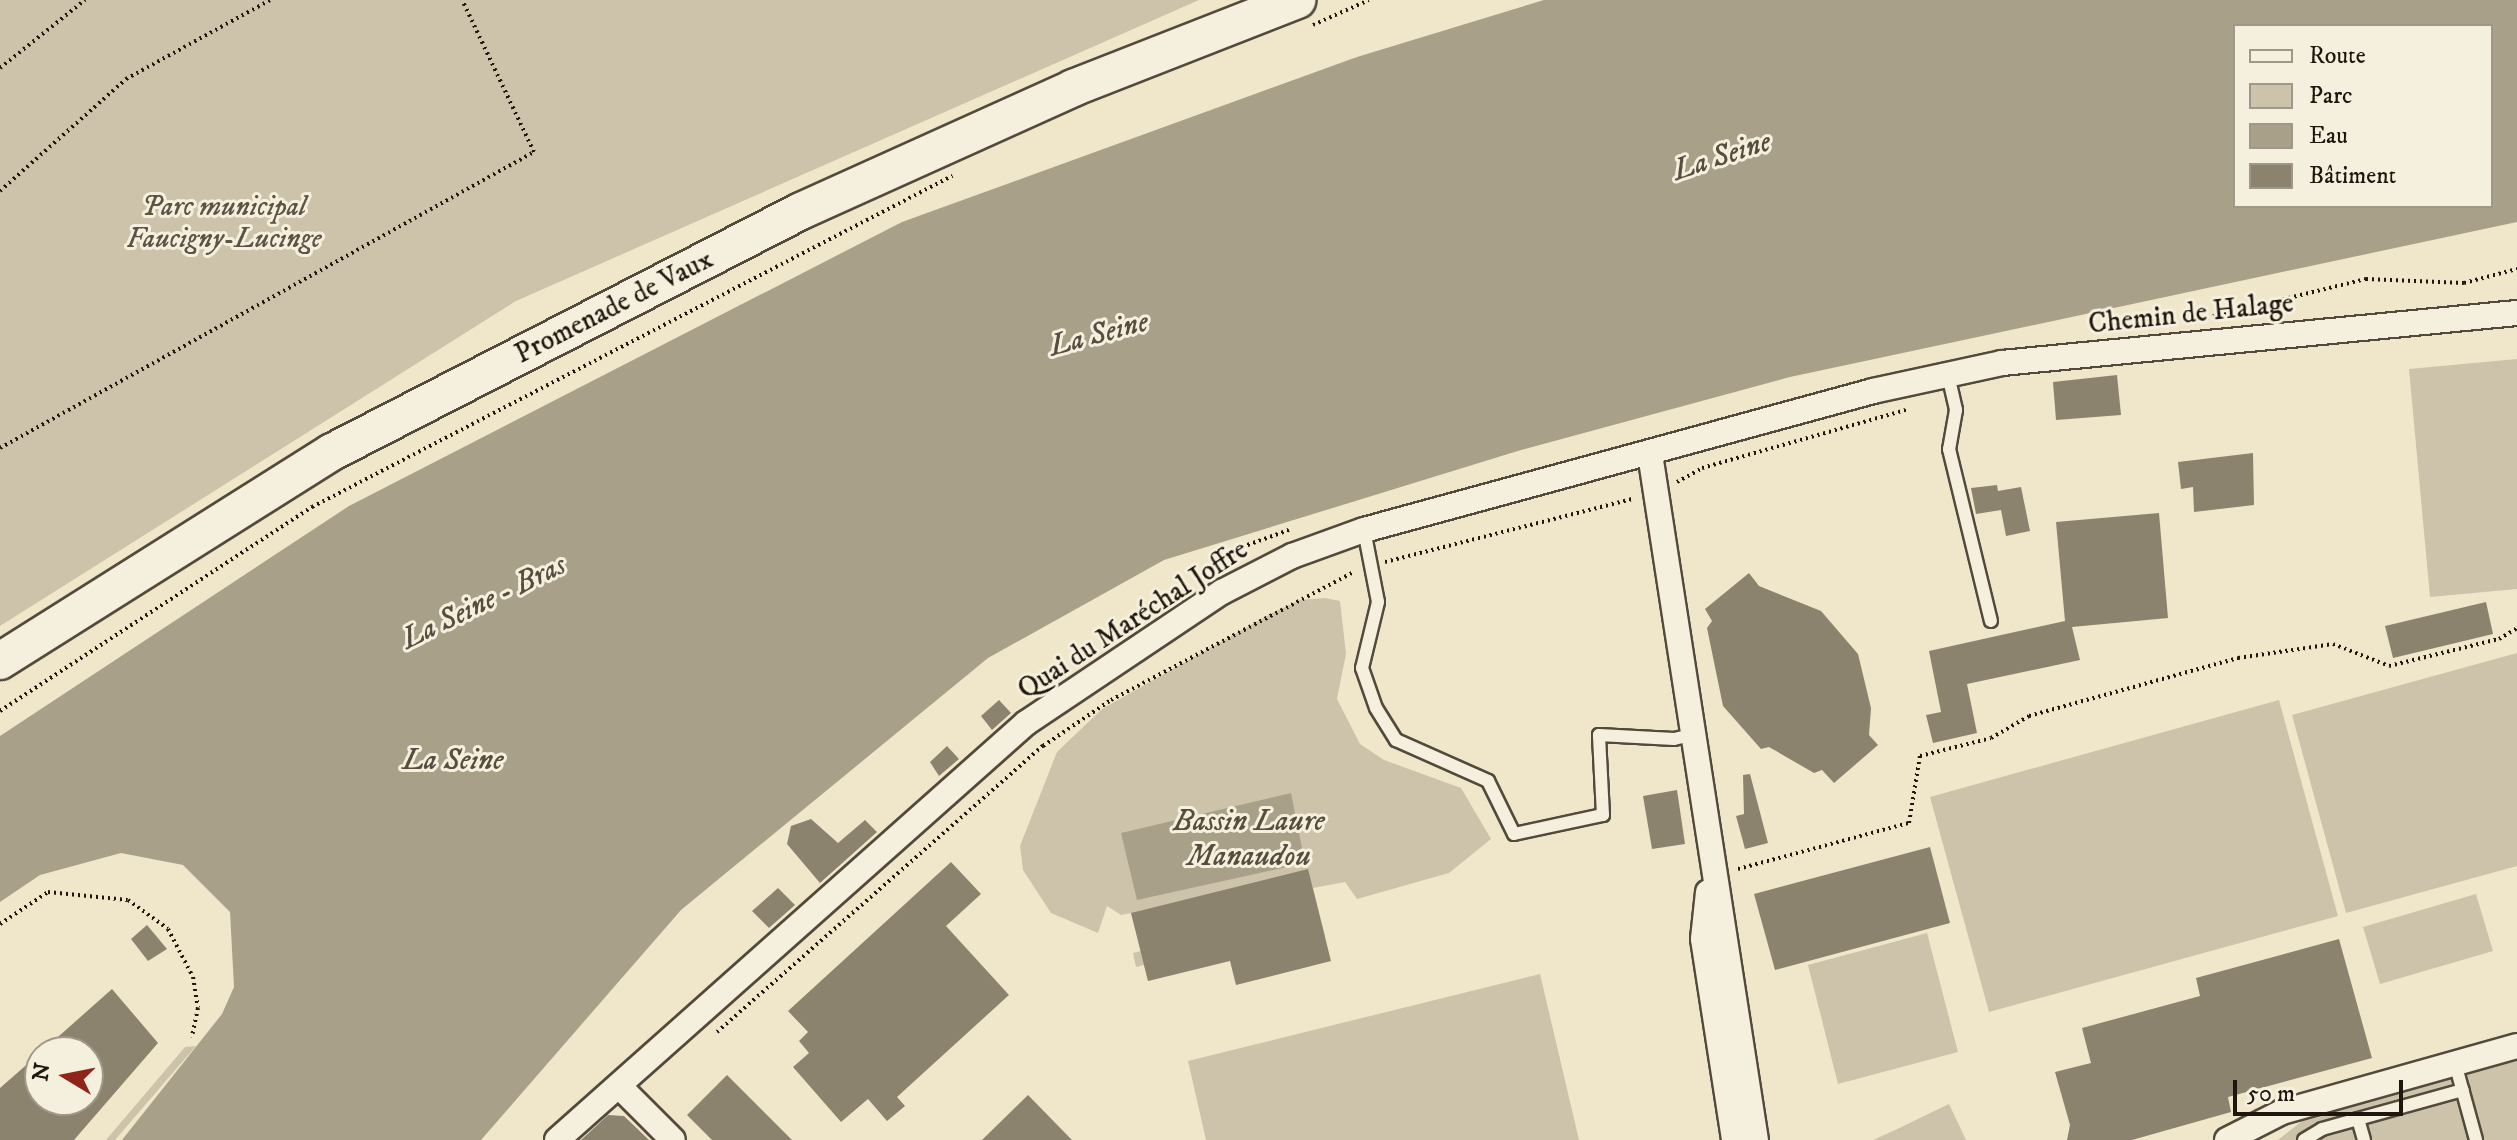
<!DOCTYPE html>
<html>
<head>
<meta charset="utf-8">
<style>
  body { margin:0 }
  #map { position:relative; width:2517px; height:1140px; overflow:hidden; background:#f0e7ca; font-family:"IM FELL DW Pica",serif }
  div>[style] { position:absolute }
  .green>* { inset:0; background:#ccc3aa }
  .water>* { inset:0; background:#a9a08a }
  .building>* { inset:0; background:#8c836f }
  .path>* { height:4px; margin-top:-2px; transform-origin:0; background:repeating-linear-gradient(90deg,#1f160d 0 2px,transparent 0 6px) }
  .roads { filter:drop-shadow(2px 0 #534a3c) drop-shadow(-2px 0 #534a3c) drop-shadow(0 2px #534a3c) drop-shadow(0 -2px #534a3c) }
  .service>* { height:12px; margin:-6px; padding:0 6px; transform-origin:6px; border-radius:6px; background:#f5efdd }
  .minor>* { height:24px; margin:-12px; padding:0 12px; transform-origin:12px; border-radius:12px; background:#f5efdd }
  .secondary>* { height:36px; margin:-18px; padding:0 18px; transform-origin:18px; border-radius:18px; background:#f5efdd }
  span { translate:-50% -50%; white-space:nowrap; text-align:center; line-height:1.15; -webkit-text-stroke:6px #f5efdd; paint-order:stroke }
  .park-label { font-size:28px; color:#5c5344; font-style:italic }
  .street-label { font-size:28px; color:#1f160d }
  .water-label { font-size:30px; color:#564d3f; font-style:italic }
  .legend { position:absolute; left:2233px; top:24px; width:260px; height:184px; box-sizing:border-box; background:#f5efdd; border:2px solid #9f988a; margin:0; padding:10px 14px; list-style:none; font-size:24px; color:#1f160d }
  .legend li { display:flex; align-items:center; gap:16px; height:40px }
  .legend b { width:40px; border:2px solid #9f988a }
  .north { position:absolute; left:24px; top:1036px; width:80px; height:80px; box-sizing:border-box; background:#f5efdd; border:2px solid #9f988a; border-radius:50%; rotate:280deg; font-size:22px; font-weight:700; line-height:32px; text-align:center; color:#1f160d }
  .north::after { content:''; display:block; margin:auto; width:28px; height:36px; background:#8f2418; clip-path:polygon(50% 0,100% 100%,50% 72%,0 100%) }
  .scale { position:absolute; left:2233px; top:1080px; width:170px; height:36px; box-sizing:border-box; border:4px solid #1f160d; border-top:0; padding-left:10px; font-size:24px; line-height:28px; white-space:nowrap; color:#1f160d; -webkit-text-stroke:6px #f5efdd; paint-order:stroke }
</style>
</head>
<body>
<div id="map">
  <div class="green">
    <i style="clip-path:polygon(0 0,1199px 0,516px 301px,0 626px)"></i>
    <i style="clip-path:polygon(2517px 359px,2517px 589px,2430px 597px,2409px 369px)"></i>
    <i style="clip-path:polygon(1325px 598px,1340px 601px,1346px 654px,1337px 699px,1360px 744px,1384px 760px,1461px 788px,1491px 839px,1449px 873px,1357px 899px,1345px 882px,1313px 888px,1325px 936px,1148px 981px,1144px 965px,1136px 967px,1133px 953px,1141px 951px,1131px 913px,1121px 915px,1107px 906px,1098px 933px,1051px 913px,1023px 870px,1020px 846px,1057px 752px,1102px 709px,1272px 613px,1300px 600px)"></i>
    <i style="clip-path:polygon(2517px 653px,2517px 866px,2346px 913px,2292px 715px)"></i>
    <i style="clip-path:polygon(2279px 700px,2338px 916px,1989px 1012px,1930px 797px)"></i>
    <i style="clip-path:polygon(2476px 894px,2493px 951px,2380px 984px,2363px 927px)"></i>
    <i style="clip-path:polygon(1927px 933px,1958px 1052px,1838px 1084px,1808px 965px)"></i>
    <i style="clip-path:polygon(1540px 974px,1579px 1140px,1206px 1140px,1188px 1061px)"></i>
    <i style="clip-path:polygon(196px 1046px,115px 1140px,106px 1140px,185px 1047px)"></i>
    <i style="clip-path:polygon(2517px 1060px,2517px 1140px,2278px 1140px,2321px 1106px)"></i>
    <i style="clip-path:polygon(1949px 1104px,1966px 1140px,1873px 1140px,1895px 1130px)"></i>
  </div>
  <div class="water">
    <i style="clip-path:polygon(evenodd,1544px 0,2517px 0,2517px 222px,1790px 377px,1521px 450px,1164px 560px,988px 658px,681px 910px,481px 1140px,122px 1140px,222px 1014px,234px 987px,230px 912px,183px 865px,121px 853px,40px 875px,0 902px,0 736px,349px 506px,902px 222px,1357px 57px,1544px 0,2235px 26px,2491px 26px,2491px 206px,2235px 206px,2235px 26px)"></i>
    <i style="clip-path:polygon(1291px 793px,1305px 863px,1137px 900px,1121px 833px)"></i>
  </div>
  <div class="building">
    <i style="clip-path:polygon(2117px 375px,2121px 415px,2056px 420px,2053px 382px)"></i>
    <i style="clip-path:polygon(2253px 453px,2254px 505px,2194px 512px,2193px 487px,2181px 489px,2178px 462px)"></i>
    <i style="clip-path:polygon(1997px 485px,1998px 491px,2021px 487px,2030px 531px,2006px 536px,2001px 510px,1976px 514px,1971px 488px)"></i>
    <i style="clip-path:polygon(2159px 513px,2168px 618px,2072px 627px,2080px 660px,1967px 684px,1977px 733px,1933px 743px,1926px 715px,1941px 712px,1929px 651px,2065px 621px,2056px 522px)"></i>
    <i style="clip-path:polygon(1749px 573px,1759px 586px,1821px 611px,1858px 654px,1871px 708px,1869px 735px,1878px 745px,1834px 783px,1822px 770px,1814px 773px,1769px 747px,1761px 749px,1723px 706px,1707px 628px,1712px 621px,1705px 609px)"></i>
    <i style="clip-path:polygon(2486px 602px,2493px 634px,2393px 658px,2385px 626px)"></i>
    <i style="clip-path:polygon(999px 700px,1011px 713px,992px 730px,981px 716px)"></i>
    <i style="clip-path:polygon(947px 746px,959px 759px,939px 776px,930px 762px)"></i>
    <i style="clip-path:polygon(1750px 774px,1768px 843px,1745px 849px,1736px 816px,1744px 814px,1743px 775px)"></i>
    <i style="clip-path:polygon(1677px 790px,1685px 844px,1652px 849px,1643px 796px)"></i>
    <i style="clip-path:polygon(811px 819px,838px 843px,865px 820px,877px 832px,820px 883px,787px 844px,791px 826px)"></i>
    <i style="clip-path:polygon(1930px 847px,1950px 923px,1775px 970px,1754px 894px)"></i>
    <i style="clip-path:polygon(951px 862px,981px 894px,946px 926px,1009px 995px,897px 1097px,905px 1106px,887px 1121px,868px 1099px,841px 1122px,793px 1067px,809px 1053px,799px 1041px,808px 1032px,788px 1011px)"></i>
    <i style="clip-path:polygon(1308px 869px,1331px 961px,1236px 985px,1230px 961px,1148px 981px,1131px 913px)"></i>
    <i style="clip-path:polygon(778px 888px,795px 905px,769px 928px,752px 911px)"></i>
    <i style="clip-path:polygon(147px 925px,167px 949px,148px 961px,131px 939px)"></i>
    <i style="clip-path:polygon(2339px 939px,2372px 1058px,2228px 1097px,2231px 1112px,2132px 1140px,2067px 1140px,2070px 1125px,2055px 1072px,2091px 1063px,2082px 1028px,2200px 996px,2196px 978px)"></i>
    <i style="clip-path:polygon(112px 989px,158px 1043px,74px 1140px,0 1140px,0 1088px,40px 1053px,40px 1100px,88px 1100px,88px 1052px,41px 1052px)"></i>
    <i style="clip-path:polygon(727px 1075px,792px 1140px,712px 1140px,687px 1115px)"></i>
    <i style="clip-path:polygon(1028px 1095px,1072px 1140px,982px 1140px)"></i>
    <i style="clip-path:polygon(608px 1115px,624px 1116px,649px 1140px,581px 1140px)"></i>
  </div>
  <div class="path">
    <i style="left:1313px;top:25px;width:61px;rotate:-24.1deg"></i>
    <i style="left:0;top:68px;width:109px;rotate:-38.7deg"></i>
    <i style="left:0;top:191px;width:169px;rotate:-41.6deg"></i>
    <i style="left:126px;top:79px;width:164px;rotate:-28.7deg"></i>
    <i style="left:2207px;top:318px;width:164px;rotate:-13.8deg"></i>
    <i style="left:2366px;top:279px;width:98px;rotate:2.3deg"></i>
    <i style="left:2464px;top:283px;width:55px;rotate:-14.8deg"></i>
    <i style="left:0;top:448px;width:611px;rotate:-29deg"></i>
    <i style="left:534px;top:152px;width:168px;rotate:-115.3deg"></i>
    <i style="left:1677px;top:482px;width:29px;rotate:-29deg"></i>
    <i style="left:1702px;top:468px;width:215px;rotate:-15.9deg"></i>
    <i style="left:1385px;top:562px;width:256px;rotate:-14.3deg"></i>
    <i style="left:1224px;top:564px;width:25px;rotate:-43deg"></i>
    <i style="left:1242px;top:547px;width:50px;rotate:-19.9deg"></i>
    <i style="left:0;top:711px;width:373px;rotate:-33.2deg"></i>
    <i style="left:312px;top:507px;width:721px;rotate:-27.35deg"></i>
    <i style="left:1738px;top:869px;width:177px;rotate:-15.1deg"></i>
    <i style="left:1909px;top:823px;width:68px;rotate:-80.7deg"></i>
    <i style="left:1920px;top:756px;width:73px;rotate:-14.2deg"></i>
    <i style="left:1991px;top:738px;width:44px;rotate:-30.1deg"></i>
    <i style="left:2029px;top:716px;width:217px;rotate:-15.5deg"></i>
    <i style="left:2238px;top:658px;width:96px;rotate:-8.4deg"></i>
    <i style="left:2333px;top:644px;width:60px;rotate:21.4deg"></i>
    <i style="left:2389px;top:666px;width:113px;rotate:-13.8deg"></i>
    <i style="left:2499px;top:639px;width:21px;rotate:-31deg"></i>
    <i style="left:0;top:924px;width:58px;rotate:-33.7deg"></i>
    <i style="left:48px;top:892px;width:80px;rotate:5.7deg"></i>
    <i style="left:128px;top:900px;width:49px;rotate:35.9deg"></i>
    <i style="left:168px;top:929px;width:54px;rotate:62.5deg"></i>
    <i style="left:193px;top:977px;width:31px;rotate:81deg"></i>
    <i style="left:198px;top:1008px;width:30px;rotate:102deg"></i>
    <i style="left:717px;top:1032px;width:434px;rotate:-41.3deg"></i>
    <i style="left:1043px;top:746px;width:82px;rotate:-34.1deg"></i>
    <i style="left:1111px;top:700px;width:275px;rotate:-27.8deg"></i>
  </div>
  <div class="roads">
    <div class="service">
      <i style="left:1948px;top:375px;width:36px;rotate:77deg"></i>
      <i style="left:1956px;top:410px;width:40px;rotate:100deg"></i>
      <i style="left:1949px;top:449px;width:177px;rotate:76.3deg"></i>
      <i style="left:1364px;top:530px;width:73px;rotate:79deg"></i>
      <i style="left:1378px;top:602px;width:68px;rotate:103.6deg"></i>
      <i style="left:1362px;top:668px;width:42px;rotate:70.7deg"></i>
      <i style="left:1376px;top:708px;width:38px;rotate:58deg"></i>
      <i style="left:1396px;top:740px;width:101px;rotate:24deg"></i>
      <i style="left:1488px;top:781px;width:59px;rotate:63.9deg"></i>
      <i style="left:1514px;top:834px;width:91px;rotate:-12.1deg"></i>
      <i style="left:1603px;top:815px;width:80px;rotate:-92.9deg"></i>
      <i style="left:1599px;top:735px;width:75px;rotate:3.1deg"></i>
      <i style="left:1674px;top:739px;width:22px;rotate:-13deg"></i>
      <i style="left:2455px;top:1063px;width:80px;rotate:74.7deg"></i>
      <i style="left:2358px;top:1119px;width:22px;rotate:74deg"></i>
      <i style="left:2304px;top:1140px;width:21px;rotate:-31deg"></i>
      <i style="left:2322px;top:1129px;width:146px;rotate:-15.5deg"></i>
    </div>
    <div class="minor">
      <i style="left:1650px;top:454px;width:694px;rotate:81.22deg"></i>
      <i style="left:1708px;top:892px;width:47px;rotate:96.1deg"></i>
      <i style="left:1703px;top:939px;width:203px;rotate:81.2deg"></i>
      <i style="left:619px;top:1086px;width:76px;rotate:45deg"></i>
      <i style="left:557px;top:1140px;width:628px;rotate:-41.64deg"></i>
      <i style="left:1026px;top:723px;width:236px;rotate:-33.8deg"></i>
      <i style="left:1222px;top:592px;width:79px;rotate:-27.2deg"></i>
      <i style="left:1292px;top:556px;width:77px;rotate:-19.9deg"></i>
      <i style="left:1364px;top:530px;width:528px;rotate:-15.27deg"></i>
      <i style="left:1873px;top:391px;width:132px;rotate:-12.2deg"></i>
      <i style="left:2002px;top:363px;width:517px;rotate:-5.55deg"></i>
      <i style="left:2227px;top:1140px;width:62px;rotate:-27deg"></i>
      <i style="left:2282px;top:1112px;width:244px;rotate:-15.7deg"></i>
    </div>
    <div class="secondary">
      <i style="left:0;top:661px;width:392px;rotate:-32.2deg"></i>
      <i style="left:332px;top:452px;width:527px;rotate:-27.2deg"></i>
      <i style="left:801px;top:211px;width:299px;rotate:-24.3deg"></i>
      <i style="left:1073px;top:88px;width:241px;rotate:-21.4deg"></i>
    </div>
  </div>
  <div class="park-label">
    <span style="left:224px;top:223px">Parc municipal<br>Faucigny-Lucinge</span>
  </div>
  <div class="street-label">
    <span style="left:614px;top:307px;rotate:-27deg">Promenade de Vaux</span>
    <span style="left:2191px;top:314px;rotate:-6deg">Chemin de Halage</span>
    <span style="left:1133px;top:620px;rotate:-33deg">Quai du Maréchal Joffre</span>
  </div>
  <div class="water-label">
    <span style="left:1722px;top:157px;rotate:-18deg">La Seine</span>
    <span style="left:1099px;top:335px;rotate:-15deg">La Seine</span>
    <span style="left:484px;top:603px;rotate:-26deg">La Seine - Bras</span>
    <span style="left:453px;top:761px">La Seine</span>
    <span style="left:1249px;top:839px">Bassin Laure<br>Manaudou</span>
  </div>
  <ul class="legend">
  <li><b style="height:10px;background:#f5efdd"></b>Route</li>
  <li><b style="height:22px;background:#ccc3aa"></b>Parc</li>
  <li><b style="height:22px;background:#a9a08a"></b>Eau</li>
  <li><b style="height:22px;background:#8c836f"></b>Bâtiment</li>
  </ul>
  <div class="north">N</div>
  <div class="scale">50 m</div>
</div>
</body>
</html>
